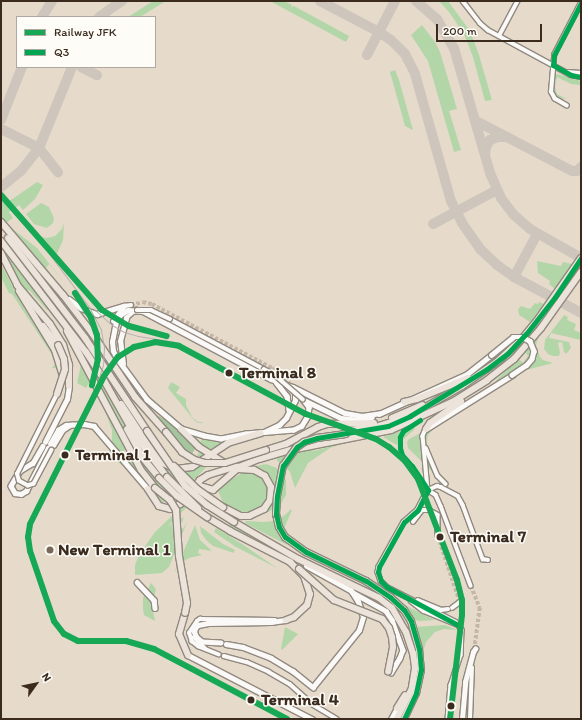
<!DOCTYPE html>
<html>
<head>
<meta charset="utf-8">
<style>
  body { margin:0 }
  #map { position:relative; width:582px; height:720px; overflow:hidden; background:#e6daca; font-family:Itim,sans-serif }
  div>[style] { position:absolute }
  .green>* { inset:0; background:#b3d6a9 }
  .forest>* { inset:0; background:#a4c59d }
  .taxiway>* { height:10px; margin:-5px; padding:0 5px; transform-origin:5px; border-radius:5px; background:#cec6bc }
  .minor-tunnel>* { height:3.5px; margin-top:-1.75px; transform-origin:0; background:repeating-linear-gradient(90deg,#c4b7a8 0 3.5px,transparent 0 5.5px) }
  .roads { filter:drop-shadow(1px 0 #91897f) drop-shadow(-1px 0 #91897f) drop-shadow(0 1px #91897f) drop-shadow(0 -1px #91897f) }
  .minor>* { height:3.5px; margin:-1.75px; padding:0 1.75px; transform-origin:1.75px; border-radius:1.75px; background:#fbf9f7 }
  .tertiary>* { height:4.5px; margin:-2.25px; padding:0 2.25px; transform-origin:2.25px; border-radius:2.25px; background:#fbf9f7 }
  .motorway>* { height:6px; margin:-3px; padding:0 3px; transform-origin:3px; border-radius:3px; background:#ece3db }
  .tram>* { height:1px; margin:-0.5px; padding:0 0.5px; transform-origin:0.5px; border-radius:0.5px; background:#b6b2ae }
  .bridges { filter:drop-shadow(1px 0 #91897f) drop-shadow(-1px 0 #91897f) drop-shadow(0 1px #91897f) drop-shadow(0 -1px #91897f) }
  .minor-bridge>* { height:3.5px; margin:-1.75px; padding:0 1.75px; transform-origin:1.75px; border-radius:1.75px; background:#fbf9f7 }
  .tertiary-bridge>* { height:4.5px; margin:-2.25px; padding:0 2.25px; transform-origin:2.25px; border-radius:2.25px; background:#fbf9f7 }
  .motorway-bridge>* { height:6px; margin:-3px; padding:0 3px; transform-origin:3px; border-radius:3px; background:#ece3db }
  .bus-1>* { height:5px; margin:-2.5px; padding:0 2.5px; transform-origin:2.5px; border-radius:2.5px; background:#00a651 }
  .rail-1>* { height:6px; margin:-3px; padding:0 3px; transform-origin:3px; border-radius:3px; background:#16a854 }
  .dots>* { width:11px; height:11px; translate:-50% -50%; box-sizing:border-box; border:2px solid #fdfcf7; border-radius:50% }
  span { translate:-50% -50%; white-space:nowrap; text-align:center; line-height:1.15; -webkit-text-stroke:3px #fdfcf7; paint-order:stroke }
  .stop-label { font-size:17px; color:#3b2a1e; font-weight:700 }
  .left { translate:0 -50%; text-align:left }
  .poi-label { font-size:17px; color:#3b2a1e; font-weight:700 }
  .frame { position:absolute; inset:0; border:2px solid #3b2a1e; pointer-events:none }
  .legend { position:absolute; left:16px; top:16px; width:140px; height:52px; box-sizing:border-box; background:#fdfcf7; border:1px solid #afa8a0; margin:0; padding:5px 7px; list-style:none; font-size:12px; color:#3b2a1e }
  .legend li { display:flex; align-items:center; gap:8px; height:20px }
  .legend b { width:20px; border:1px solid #afa8a0 }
  .north { position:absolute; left:16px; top:664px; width:40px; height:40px; -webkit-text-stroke:3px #fdfcf7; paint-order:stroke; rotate:57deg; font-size:11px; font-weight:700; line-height:16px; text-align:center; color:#3b2a1e }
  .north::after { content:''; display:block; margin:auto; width:14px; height:18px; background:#3b2a1e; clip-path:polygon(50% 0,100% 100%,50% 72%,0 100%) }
  .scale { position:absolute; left:436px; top:24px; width:106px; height:18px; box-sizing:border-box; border:2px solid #3b2a1e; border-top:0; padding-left:5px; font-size:12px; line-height:14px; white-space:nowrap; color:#3b2a1e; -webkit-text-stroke:3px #fdfcf7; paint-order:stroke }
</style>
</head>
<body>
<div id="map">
  <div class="green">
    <i style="clip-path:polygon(153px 1px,166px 1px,140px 17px,128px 17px)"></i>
    <i style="clip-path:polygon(270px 1px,284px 1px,292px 5px,291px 7px,294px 6px,349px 36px,346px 42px)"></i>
    <i style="clip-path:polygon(439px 1px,448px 1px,470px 31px,479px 55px,492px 100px,485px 101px,473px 57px,464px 34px,449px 12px)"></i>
    <i style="clip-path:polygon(422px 25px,435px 42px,440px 52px,457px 109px,449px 111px,461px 150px,454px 152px,428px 61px,411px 35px)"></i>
    <i style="clip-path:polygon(395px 70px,399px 80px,413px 130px,405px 126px,390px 72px)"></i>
    <i style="clip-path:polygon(557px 74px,581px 81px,581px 85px,571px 84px,557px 77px,555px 87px,557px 94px,564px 98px,567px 97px,564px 99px,559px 98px,552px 90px,554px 78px)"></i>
    <i style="clip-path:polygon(37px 182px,43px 185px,35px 199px,23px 210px,19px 205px,9px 212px,13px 218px,6px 223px,1px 218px,1px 201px,11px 200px)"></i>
    <i style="clip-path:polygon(41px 203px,49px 207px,54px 218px,53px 223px,47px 228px,34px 224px,26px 214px)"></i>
    <i style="clip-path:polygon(64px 223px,63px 240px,56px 256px,37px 236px,47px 238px,55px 236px,62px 229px)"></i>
    <i style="clip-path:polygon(9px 226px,37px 248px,66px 285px,49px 264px,46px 268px,64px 292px,8px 228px)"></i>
    <i style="clip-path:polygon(5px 255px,6px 255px,49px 309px,47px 310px,29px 290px,26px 292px,20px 282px,19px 283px)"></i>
    <i style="clip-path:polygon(537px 261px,561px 266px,563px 262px,572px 264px,555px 289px,549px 284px,550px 281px,538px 273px)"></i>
    <i style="clip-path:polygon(1px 264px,24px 308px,50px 347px,59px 368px,52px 368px,55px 364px,51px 353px,12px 294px,9px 293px,1px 277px)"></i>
    <i style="clip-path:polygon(539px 302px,544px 304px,530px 322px,519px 315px,518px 309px,521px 306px,530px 309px,535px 303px,538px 304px)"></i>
    <i style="clip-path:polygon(564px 315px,568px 317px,567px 320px,576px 324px,574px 330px,581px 333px,581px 340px,551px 333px,549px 338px,569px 342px,571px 348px,566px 354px,564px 352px,562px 342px,558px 343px,560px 353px,559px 356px,553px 356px,548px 354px,544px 349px,545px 340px)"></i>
    <i style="clip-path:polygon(539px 336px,536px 345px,540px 357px,543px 360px,553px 363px,526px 370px,494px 388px,498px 382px,495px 381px,519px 359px,523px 363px,528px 356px,525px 352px)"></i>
    <i style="clip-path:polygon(83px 354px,103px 386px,141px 456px,127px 450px,119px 452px,105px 459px,109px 452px,112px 441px,112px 430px,104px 408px,109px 405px)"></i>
    <i style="clip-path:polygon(81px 364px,90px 381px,86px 388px,77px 383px)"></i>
    <i style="clip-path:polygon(171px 382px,180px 387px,176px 393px,186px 399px,186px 405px,192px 417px,198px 422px,203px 422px,202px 423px,198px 423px,194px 420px,168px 388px)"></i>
    <i style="clip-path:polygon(438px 424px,428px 435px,426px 449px,429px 459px,443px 482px,408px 448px,407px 442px,409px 439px)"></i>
    <i style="clip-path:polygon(413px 426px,415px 429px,397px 445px,383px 437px)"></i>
    <i style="clip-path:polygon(271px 436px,249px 440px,234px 445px,220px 453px,184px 490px,160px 504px,149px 486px,115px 460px,125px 457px,143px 464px,160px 483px,168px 475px,154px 459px,171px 471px,188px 472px,233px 444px,249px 439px)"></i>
    <i style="clip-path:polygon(201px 438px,216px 442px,225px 442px,199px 460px,195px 458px,201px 450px)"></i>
    <i style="clip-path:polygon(353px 440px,330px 448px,308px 463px,295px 488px,290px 472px,284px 465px,277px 461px,277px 458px,313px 450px,314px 451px)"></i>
    <i style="clip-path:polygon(266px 464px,277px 468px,286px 480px,286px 495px,279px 507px,268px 512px,251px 513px,238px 511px,224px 505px,218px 491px,226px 483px,245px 471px,256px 466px)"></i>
    <i style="clip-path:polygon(195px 491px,196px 492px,188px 506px,168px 526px,184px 517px,180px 527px,183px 529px,187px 522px,169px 567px,162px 573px,135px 575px,135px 565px,139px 555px,155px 532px,188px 501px)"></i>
    <i style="clip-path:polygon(290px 510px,292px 510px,283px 531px,287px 545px,245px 523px,246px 521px,263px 522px,274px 521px,285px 515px)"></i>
    <i style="clip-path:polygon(230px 522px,287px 554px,373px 600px,372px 602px,246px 536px,228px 526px)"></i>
    <i style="clip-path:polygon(195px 525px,200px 540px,212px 551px,199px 549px,198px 553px,202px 555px,189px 558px,180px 564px,174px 573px)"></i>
    <i style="clip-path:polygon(200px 526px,223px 544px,235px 550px,234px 553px,213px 546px,207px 541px,201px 533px)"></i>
    <i style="clip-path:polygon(216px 528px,242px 544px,277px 568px,236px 547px,214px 532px)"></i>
    <i style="clip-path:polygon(151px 583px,156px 589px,152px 605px,155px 621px,144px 615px,143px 610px,143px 598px)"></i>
    <i style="clip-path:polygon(400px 603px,435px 620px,420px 621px,403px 617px)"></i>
    <i style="clip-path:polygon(445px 625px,457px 630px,444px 629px,435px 632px,426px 642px,423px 652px,414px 627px)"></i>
    <i style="clip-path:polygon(285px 627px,298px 634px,282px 650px,281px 649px)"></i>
  </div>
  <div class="forest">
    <i style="clip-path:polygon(157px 415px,194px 436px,196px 447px,192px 454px,189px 455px,186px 453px)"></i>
  </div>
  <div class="taxiway">
    <i style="left:320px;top:1px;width:67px;rotate:27.7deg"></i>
    <i style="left:379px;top:32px;width:14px;rotate:34deg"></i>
    <i style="left:391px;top:40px;width:20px;rotate:45deg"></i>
    <i style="left:405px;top:54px;width:22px;rotate:63deg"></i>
    <i style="left:415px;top:74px;width:132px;rotate:74.2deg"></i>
    <i style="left:451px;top:201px;width:25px;rotate:63deg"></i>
    <i style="left:462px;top:223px;width:32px;rotate:55deg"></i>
    <i style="left:480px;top:249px;width:23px;rotate:43deg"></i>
    <i style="left:497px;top:265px;width:21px;rotate:35deg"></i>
    <i style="left:514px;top:277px;width:76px;rotate:28.2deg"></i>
    <i style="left:416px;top:1px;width:28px;rotate:41deg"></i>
    <i style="left:437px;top:19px;width:34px;rotate:60deg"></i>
    <i style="left:454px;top:48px;width:130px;rotate:73.9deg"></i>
    <i style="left:490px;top:173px;width:27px;rotate:66deg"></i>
    <i style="left:501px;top:198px;width:21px;rotate:53deg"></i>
    <i style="left:514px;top:215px;width:21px;rotate:41deg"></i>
    <i style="left:530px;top:229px;width:59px;rotate:29.6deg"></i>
    <i style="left:42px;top:17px;width:19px;rotate:-58deg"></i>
    <i style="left:99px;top:17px;width:28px;rotate:-35deg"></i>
    <i style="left:367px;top:55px;width:61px;rotate:-62.6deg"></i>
    <i style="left:81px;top:67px;width:18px;rotate:27deg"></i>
    <i style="left:1px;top:120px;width:57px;rotate:-68.4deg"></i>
    <i style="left:476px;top:121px;width:108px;rotate:27.5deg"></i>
    <i style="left:572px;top:171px;width:5px"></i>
    <i style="left:577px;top:171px;width:6px;rotate:-45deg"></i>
    <i style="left:1px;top:129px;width:42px;rotate:26.6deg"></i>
    <i style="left:39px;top:148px;width:31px;rotate:52deg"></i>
    <i style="left:485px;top:155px;width:8px;rotate:-83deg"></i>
    <i style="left:486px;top:147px;width:8px;rotate:-60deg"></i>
    <i style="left:490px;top:140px;width:9px;rotate:-21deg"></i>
    <i style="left:498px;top:137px;width:9px"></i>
    <i style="left:1px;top:187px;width:26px;rotate:-39deg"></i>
    <i style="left:21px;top:171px;width:29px;rotate:-52deg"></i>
    <i style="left:39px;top:148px;width:87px;rotate:-67.8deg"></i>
    <i style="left:433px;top:224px;width:72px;rotate:-28deg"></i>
    <i style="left:514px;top:277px;width:49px;rotate:-61.9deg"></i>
  </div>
  <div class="minor-tunnel">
    <i style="left:131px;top:305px;width:12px;rotate:-14deg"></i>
    <i style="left:143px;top:302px;width:9px;rotate:13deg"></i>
    <i style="left:152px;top:304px;width:136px;rotate:28.1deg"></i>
    <i style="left:272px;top:368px;width:23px;rotate:40deg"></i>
    <i style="left:438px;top:536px;width:70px;rotate:71.6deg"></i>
    <i style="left:471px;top:586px;width:24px;rotate:68deg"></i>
    <i style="left:480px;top:608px;width:61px;rotate:97.6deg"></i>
  </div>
  <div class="roads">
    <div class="minor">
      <i style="left:463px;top:1px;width:28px;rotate:52deg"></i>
      <i style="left:480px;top:23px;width:11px;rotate:41deg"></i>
      <i style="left:488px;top:30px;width:94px;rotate:28.5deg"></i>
      <i style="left:571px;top:75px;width:10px;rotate:11deg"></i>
      <i style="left:499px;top:36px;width:40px;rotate:-62deg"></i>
      <i style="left:567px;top:72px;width:14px;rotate:4deg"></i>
      <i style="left:567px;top:106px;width:14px;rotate:-150deg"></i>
      <i style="left:555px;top:99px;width:8px;rotate:-120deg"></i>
      <i style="left:551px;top:92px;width:37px;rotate:-85deg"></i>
      <i style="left:554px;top:55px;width:59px;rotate:-62.6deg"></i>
      <i style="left:124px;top:306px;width:7px;rotate:-8deg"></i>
      <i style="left:126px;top:318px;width:13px;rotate:-39deg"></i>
      <i style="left:170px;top:319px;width:106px;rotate:28deg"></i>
      <i style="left:426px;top:429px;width:8px;rotate:113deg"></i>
      <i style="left:423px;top:436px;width:54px;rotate:84.7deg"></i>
      <i style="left:428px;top:490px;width:22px;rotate:117deg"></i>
      <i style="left:418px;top:510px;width:18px;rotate:139deg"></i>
      <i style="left:404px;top:522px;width:51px;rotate:119.1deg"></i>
      <i style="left:379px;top:567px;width:5px;rotate:101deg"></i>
      <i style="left:378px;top:572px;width:9px;rotate:72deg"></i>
      <i style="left:381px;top:581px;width:8px;rotate:45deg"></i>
      <i style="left:387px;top:587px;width:77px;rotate:26.9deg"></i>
      <i style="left:456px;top:622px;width:10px;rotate:53deg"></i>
      <i style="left:462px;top:630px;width:25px;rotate:92deg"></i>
      <i style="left:461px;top:655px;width:32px;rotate:108deg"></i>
      <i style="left:451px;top:685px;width:34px;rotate:95deg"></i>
      <i style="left:54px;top:446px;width:17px;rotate:-59deg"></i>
      <i style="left:63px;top:431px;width:11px;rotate:-34deg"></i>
      <i style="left:426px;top:448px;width:30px;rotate:67deg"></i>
      <i style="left:438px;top:476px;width:11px;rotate:45deg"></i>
      <i style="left:428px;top:490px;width:10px;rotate:-24deg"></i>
      <i style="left:437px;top:486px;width:4px;rotate:14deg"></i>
      <i style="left:441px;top:487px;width:19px;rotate:28deg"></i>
      <i style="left:458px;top:496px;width:10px;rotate:61deg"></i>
      <i style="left:463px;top:505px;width:58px;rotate:69.7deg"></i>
      <i style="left:483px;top:559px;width:5px;rotate:11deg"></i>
      <i style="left:428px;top:490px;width:9px;rotate:32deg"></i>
      <i style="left:436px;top:495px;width:12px;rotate:66deg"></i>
      <i style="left:441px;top:506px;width:85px;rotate:69.4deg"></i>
      <i style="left:422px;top:510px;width:7px"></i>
      <i style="left:429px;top:510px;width:10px;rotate:29deg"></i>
      <i style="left:438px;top:515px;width:21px;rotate:90deg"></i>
      <i style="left:413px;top:522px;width:15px;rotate:-53deg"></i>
      <i style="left:418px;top:600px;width:25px;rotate:23deg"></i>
      <i style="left:441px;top:610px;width:7px;rotate:-8deg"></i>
      <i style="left:411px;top:601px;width:16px;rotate:38deg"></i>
      <i style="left:424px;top:611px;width:37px;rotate:22deg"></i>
      <i style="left:452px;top:608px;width:10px;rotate:-37deg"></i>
      <i style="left:194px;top:637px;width:16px;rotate:45deg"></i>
      <i style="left:219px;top:655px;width:22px;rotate:-158deg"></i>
      <i style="left:199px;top:647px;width:9px;rotate:-144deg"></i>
      <i style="left:192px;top:642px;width:9px;rotate:-108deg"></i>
      <i style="left:189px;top:633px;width:14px;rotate:-56deg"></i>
      <i style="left:197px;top:621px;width:4px;rotate:-34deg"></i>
      <i style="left:200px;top:619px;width:75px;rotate:0.8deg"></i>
      <i style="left:224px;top:656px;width:24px;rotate:15deg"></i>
      <i style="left:247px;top:662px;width:24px;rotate:24deg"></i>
      <i style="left:269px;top:672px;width:24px;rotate:30deg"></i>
      <i style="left:290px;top:684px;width:25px;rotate:42deg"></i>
      <i style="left:312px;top:704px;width:29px;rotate:31deg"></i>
      <i style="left:470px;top:719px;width:51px;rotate:-87.8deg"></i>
    </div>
    <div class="tertiary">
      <i style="left:69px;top:299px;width:15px;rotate:37deg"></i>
      <i style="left:81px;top:308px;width:17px;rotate:21deg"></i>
      <i style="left:97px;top:314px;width:28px;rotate:-17deg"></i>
      <i style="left:113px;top:321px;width:17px;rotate:-54deg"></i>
      <i style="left:123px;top:364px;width:23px;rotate:-97deg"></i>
      <i style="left:120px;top:341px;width:24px;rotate:-75deg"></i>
      <i style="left:276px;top:382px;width:18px;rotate:52deg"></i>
      <i style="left:287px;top:396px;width:14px;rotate:82deg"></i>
      <i style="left:303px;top:399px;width:10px;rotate:53deg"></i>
      <i style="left:309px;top:407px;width:9px;rotate:96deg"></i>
      <i style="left:308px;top:416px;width:12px;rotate:121deg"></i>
      <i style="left:302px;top:426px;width:9px;rotate:153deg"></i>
      <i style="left:294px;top:430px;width:48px;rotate:175.2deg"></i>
      <i style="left:246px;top:434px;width:25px;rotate:169deg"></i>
      <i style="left:221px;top:439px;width:17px;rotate:-170deg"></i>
      <i style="left:204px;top:436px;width:24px;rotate:-163deg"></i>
      <i style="left:181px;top:429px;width:45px;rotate:-139.5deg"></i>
      <i style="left:147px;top:400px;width:51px;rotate:-126.2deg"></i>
      <i style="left:117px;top:359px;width:9px;rotate:-117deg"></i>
      <i style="left:113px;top:351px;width:9px;rotate:-96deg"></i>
      <i style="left:112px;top:342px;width:20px;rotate:-79deg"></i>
      <i style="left:116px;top:322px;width:8px;rotate:-60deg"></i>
      <i style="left:120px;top:315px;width:9px;rotate:-32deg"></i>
      <i style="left:128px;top:310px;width:15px;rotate:4deg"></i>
      <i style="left:143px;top:311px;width:145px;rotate:28deg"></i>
      <i style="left:271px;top:379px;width:23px;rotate:20deg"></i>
      <i style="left:293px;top:387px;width:58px;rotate:26.6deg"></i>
      <i style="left:345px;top:413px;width:17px;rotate:10deg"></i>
      <i style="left:362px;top:416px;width:18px;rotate:-9deg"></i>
      <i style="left:306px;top:401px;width:39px;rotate:26deg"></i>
      <i style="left:341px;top:418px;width:18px;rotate:6deg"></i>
      <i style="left:359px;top:420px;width:13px;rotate:-13deg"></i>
      <i style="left:379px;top:414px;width:97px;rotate:-24.4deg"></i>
      <i style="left:467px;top:374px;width:31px;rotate:-38deg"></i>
      <i style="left:426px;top:429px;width:102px;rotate:-32.1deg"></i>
      <i style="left:264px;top:432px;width:17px;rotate:-25deg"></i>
      <i style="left:279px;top:425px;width:10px;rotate:-45deg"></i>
      <i style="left:286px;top:418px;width:20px;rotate:-63deg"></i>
      <i style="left:295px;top:400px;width:10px;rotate:-90deg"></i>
      <i style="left:45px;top:442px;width:48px;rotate:-62.9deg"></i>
      <i style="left:67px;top:399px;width:13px;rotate:-81deg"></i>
      <i style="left:50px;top:444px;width:16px;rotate:-60deg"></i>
      <i style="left:58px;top:430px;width:9px;rotate:-32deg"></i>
      <i style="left:66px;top:425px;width:18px;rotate:-3deg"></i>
      <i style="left:84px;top:424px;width:10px;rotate:11deg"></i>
      <i style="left:94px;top:426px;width:83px;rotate:49.4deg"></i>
      <i style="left:43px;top:446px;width:20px;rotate:120deg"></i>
      <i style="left:33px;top:463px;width:15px;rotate:148deg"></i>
      <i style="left:20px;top:471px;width:17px;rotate:121deg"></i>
      <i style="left:11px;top:486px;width:8px;rotate:60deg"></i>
      <i style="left:15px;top:493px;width:6px;rotate:9deg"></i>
      <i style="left:21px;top:494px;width:6px;rotate:-31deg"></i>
      <i style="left:26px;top:491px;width:48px;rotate:-62.9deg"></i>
      <i style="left:137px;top:582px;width:25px;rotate:47deg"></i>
      <i style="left:154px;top:600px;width:8px;rotate:83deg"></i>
      <i style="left:352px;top:592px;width:39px;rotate:29deg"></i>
      <i style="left:386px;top:611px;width:11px;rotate:56deg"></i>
      <i style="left:392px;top:620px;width:32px;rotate:70deg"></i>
      <i style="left:403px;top:650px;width:9px;rotate:111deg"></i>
      <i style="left:400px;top:658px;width:17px;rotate:121deg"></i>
      <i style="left:221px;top:643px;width:19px;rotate:-177deg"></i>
      <i style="left:202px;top:642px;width:8px;rotate:-140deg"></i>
      <i style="left:196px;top:637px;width:5px;rotate:-112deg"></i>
      <i style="left:194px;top:632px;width:4px;rotate:-76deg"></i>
      <i style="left:195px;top:628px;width:4px;rotate:-45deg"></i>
      <i style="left:198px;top:625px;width:10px;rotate:-11deg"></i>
      <i style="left:208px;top:623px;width:63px;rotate:-0.9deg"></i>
      <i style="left:271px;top:622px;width:15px;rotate:-8deg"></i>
      <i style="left:226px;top:644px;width:17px;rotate:10deg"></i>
      <i style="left:243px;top:647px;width:30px;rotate:21deg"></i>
      <i style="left:271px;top:658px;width:26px;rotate:31deg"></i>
      <i style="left:293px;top:671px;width:26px;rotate:39deg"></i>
      <i style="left:313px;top:687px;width:73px;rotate:-51.1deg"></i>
      <i style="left:359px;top:630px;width:14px;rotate:-73deg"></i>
      <i style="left:363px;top:617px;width:16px;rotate:-108deg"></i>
      <i style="left:358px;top:602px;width:13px;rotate:-122deg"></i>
      <i style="left:351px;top:591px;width:51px;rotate:-150.9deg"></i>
      <i style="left:188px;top:655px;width:140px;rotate:27.3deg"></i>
      <i style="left:391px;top:719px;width:13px;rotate:-61deg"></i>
      <i style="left:462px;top:719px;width:37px;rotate:-85deg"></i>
      <i style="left:465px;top:682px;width:31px;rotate:-75deg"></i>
      <i style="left:473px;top:652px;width:4px;rotate:-56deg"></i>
    </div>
    <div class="motorway">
      <i style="left:1px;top:222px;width:96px;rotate:49.7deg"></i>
      <i style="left:63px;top:295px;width:48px;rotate:52.7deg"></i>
      <i style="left:92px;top:333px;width:77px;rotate:56.1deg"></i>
      <i style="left:135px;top:397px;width:47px;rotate:48.5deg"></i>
      <i style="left:8px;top:238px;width:126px;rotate:52.4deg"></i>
      <i style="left:85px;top:338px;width:112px;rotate:56.3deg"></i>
      <i style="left:1px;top:241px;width:140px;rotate:52.6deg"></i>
      <i style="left:86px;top:352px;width:27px;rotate:57deg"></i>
      <i style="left:101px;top:375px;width:71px;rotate:60.6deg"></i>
      <i style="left:136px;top:437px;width:51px;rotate:52.2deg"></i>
      <i style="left:1px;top:253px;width:36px;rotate:63deg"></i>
      <i style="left:17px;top:285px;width:51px;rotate:49.8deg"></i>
      <i style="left:50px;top:324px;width:25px;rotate:58deg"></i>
      <i style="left:63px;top:345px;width:21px;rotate:73deg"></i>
      <i style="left:69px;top:365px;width:21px;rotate:90deg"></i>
      <i style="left:19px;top:291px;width:69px;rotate:58.6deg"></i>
      <i style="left:55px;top:350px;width:27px;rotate:73deg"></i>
      <i style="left:43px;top:326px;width:24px;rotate:52deg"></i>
      <i style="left:67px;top:331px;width:157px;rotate:62deg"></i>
      <i style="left:141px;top:470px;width:23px;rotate:52deg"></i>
      <i style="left:404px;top:402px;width:13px;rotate:-13deg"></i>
      <i style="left:417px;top:399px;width:55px;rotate:-22.4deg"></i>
      <i style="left:121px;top:404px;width:60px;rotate:56.6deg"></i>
      <i style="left:154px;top:454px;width:13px;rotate:45deg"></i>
      <i style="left:163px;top:463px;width:14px;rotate:25deg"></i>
      <i style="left:176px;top:469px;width:16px;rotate:-7deg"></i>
      <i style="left:192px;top:467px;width:43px;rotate:-33.7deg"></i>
      <i style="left:228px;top:443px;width:34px;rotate:-17deg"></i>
      <i style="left:392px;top:418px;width:33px;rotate:-23deg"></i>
      <i style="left:127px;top:429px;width:33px;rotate:61deg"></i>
      <i style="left:143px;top:458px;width:26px;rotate:51deg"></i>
      <i style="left:181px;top:429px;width:25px;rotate:45deg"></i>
      <i style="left:199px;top:447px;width:31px;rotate:32deg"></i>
      <i style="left:426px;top:429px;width:7px;rotate:-56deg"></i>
      <i style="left:430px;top:423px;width:38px;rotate:-35deg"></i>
      <i style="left:346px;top:434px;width:6px;rotate:-45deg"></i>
      <i style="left:350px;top:430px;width:25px;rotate:-7deg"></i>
      <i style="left:375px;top:427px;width:37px;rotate:-17deg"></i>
      <i style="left:410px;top:416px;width:60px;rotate:-30deg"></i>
      <i style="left:462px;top:386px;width:44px;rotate:-34.8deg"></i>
      <i style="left:498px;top:361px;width:33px;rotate:-43deg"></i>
      <i style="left:522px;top:339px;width:27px;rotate:-51deg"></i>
      <i style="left:539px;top:318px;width:73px;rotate:-55deg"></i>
      <i style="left:266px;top:450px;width:21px;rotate:-17deg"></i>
      <i style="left:286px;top:444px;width:36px;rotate:-28deg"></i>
      <i style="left:318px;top:427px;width:9px;rotate:-18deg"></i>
      <i style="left:327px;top:424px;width:47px;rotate:-1.2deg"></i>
      <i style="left:196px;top:485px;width:18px;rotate:16deg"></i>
      <i style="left:213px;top:490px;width:35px;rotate:-41deg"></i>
      <i style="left:239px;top:467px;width:22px;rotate:-22deg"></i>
      <i style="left:259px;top:459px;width:33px;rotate:-16deg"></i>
      <i style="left:291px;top:450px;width:102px;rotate:-11.3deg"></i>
      <i style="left:391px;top:430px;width:69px;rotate:-24.7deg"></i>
      <i style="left:454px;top:401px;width:39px;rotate:-32deg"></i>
      <i style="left:487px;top:380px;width:34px;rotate:-38deg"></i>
      <i style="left:514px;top:359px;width:41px;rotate:-48.9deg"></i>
      <i style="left:541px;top:328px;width:69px;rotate:-54.5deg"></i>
      <i style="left:148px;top:489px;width:20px;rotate:57deg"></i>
      <i style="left:159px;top:506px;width:11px;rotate:15deg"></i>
      <i style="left:170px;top:509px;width:11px;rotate:-27deg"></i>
      <i style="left:180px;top:504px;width:31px;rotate:-50deg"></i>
      <i style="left:200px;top:480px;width:9px;rotate:-32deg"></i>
      <i style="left:208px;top:475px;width:30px;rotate:-17deg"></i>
      <i style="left:223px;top:507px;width:20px;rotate:27deg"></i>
      <i style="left:241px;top:516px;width:8px"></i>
      <i style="left:249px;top:516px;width:17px;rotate:-25deg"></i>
      <i style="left:264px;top:509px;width:11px;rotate:-56deg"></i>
      <i style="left:270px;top:500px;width:13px;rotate:-86deg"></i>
      <i style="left:271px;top:487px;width:13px;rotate:-119deg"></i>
      <i style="left:265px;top:476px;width:13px;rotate:-151deg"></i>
      <i style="left:254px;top:470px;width:16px;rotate:-176deg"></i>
      <i style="left:276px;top:514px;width:13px;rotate:77deg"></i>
      <i style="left:279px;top:527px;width:12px;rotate:59deg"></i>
      <i style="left:285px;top:537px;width:26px;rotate:36deg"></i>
      <i style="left:306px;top:552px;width:67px;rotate:25.8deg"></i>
      <i style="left:366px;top:581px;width:29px;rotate:34deg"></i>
      <i style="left:390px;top:597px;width:19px;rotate:43deg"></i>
      <i style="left:404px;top:610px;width:13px;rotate:58deg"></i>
      <i style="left:411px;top:621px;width:29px;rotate:74deg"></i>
      <i style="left:419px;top:649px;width:21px;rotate:85deg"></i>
      <i style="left:421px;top:670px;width:24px;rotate:102deg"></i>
      <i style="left:416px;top:693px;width:29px;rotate:115deg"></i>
      <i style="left:207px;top:517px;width:27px;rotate:31deg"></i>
      <i style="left:230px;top:531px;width:68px;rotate:27.3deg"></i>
      <i style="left:290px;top:562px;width:20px;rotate:45deg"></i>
      <i style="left:304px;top:576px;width:19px;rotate:72deg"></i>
      <i style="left:310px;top:594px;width:11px;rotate:105deg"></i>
      <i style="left:307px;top:605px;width:18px;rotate:137deg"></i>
      <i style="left:294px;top:617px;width:9px;rotate:159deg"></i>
      <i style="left:234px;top:522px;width:74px;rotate:30deg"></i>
      <i style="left:298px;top:559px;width:90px;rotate:25.7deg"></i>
      <i style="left:379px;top:598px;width:16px;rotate:38deg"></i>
      <i style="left:392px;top:608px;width:28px;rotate:60deg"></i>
      <i style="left:406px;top:632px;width:22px;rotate:72deg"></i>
      <i style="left:413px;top:653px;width:15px;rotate:82deg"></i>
      <i style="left:415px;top:668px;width:20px;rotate:99deg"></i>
      <i style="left:412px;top:688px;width:34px;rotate:116deg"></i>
      <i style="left:185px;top:613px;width:22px;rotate:106deg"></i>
      <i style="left:179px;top:634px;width:23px;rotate:67deg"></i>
      <i style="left:397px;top:708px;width:15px;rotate:-58deg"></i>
    </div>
  </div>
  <div class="tram">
    <i style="left:38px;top:239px;width:85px;rotate:53.1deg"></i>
    <i style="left:89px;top:307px;width:26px;rotate:62deg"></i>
    <i style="left:101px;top:330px;width:17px;rotate:80deg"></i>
    <i style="left:104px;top:347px;width:18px;rotate:93deg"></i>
    <i style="left:103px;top:365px;width:33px;rotate:108deg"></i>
    <i style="left:94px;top:309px;width:24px;rotate:42deg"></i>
    <i style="left:112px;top:325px;width:14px;rotate:30deg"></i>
    <i style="left:124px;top:332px;width:15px;rotate:16deg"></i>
    <i style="left:138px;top:336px;width:38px;rotate:9deg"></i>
    <i style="left:176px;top:342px;width:36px;rotate:30deg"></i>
  </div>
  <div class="bridges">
    <div class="minor-bridge">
      <i style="left:137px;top:310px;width:14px"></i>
      <i style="left:151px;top:310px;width:21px;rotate:25deg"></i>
      <i style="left:264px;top:369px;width:13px;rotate:29deg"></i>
      <i style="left:275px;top:375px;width:37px;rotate:41deg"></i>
      <i style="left:52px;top:450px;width:38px;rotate:118deg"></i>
      <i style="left:34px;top:484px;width:6px;rotate:162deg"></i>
      <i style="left:28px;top:486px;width:10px;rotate:-151deg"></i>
      <i style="left:19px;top:481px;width:7px;rotate:-106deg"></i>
      <i style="left:17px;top:474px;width:89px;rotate:-63.4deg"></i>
    </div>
    <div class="tertiary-bridge">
      <i style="left:491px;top:355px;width:28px;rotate:-39deg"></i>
      <i style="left:513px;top:337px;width:10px"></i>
      <i style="left:523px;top:337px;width:8px;rotate:30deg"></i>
      <i style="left:530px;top:341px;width:11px;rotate:68deg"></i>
      <i style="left:534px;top:351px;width:8px;rotate:104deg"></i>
      <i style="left:532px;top:359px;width:8px;rotate:130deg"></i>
      <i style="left:527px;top:365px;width:18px;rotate:146deg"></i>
    </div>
    <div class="motorway-bridge">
      <i style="left:57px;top:394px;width:26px;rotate:-72deg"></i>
      <i style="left:65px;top:369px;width:10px;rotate:-96deg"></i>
      <i style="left:64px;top:359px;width:15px;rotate:-113deg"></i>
      <i style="left:147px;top:431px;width:67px;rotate:55.4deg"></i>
      <i style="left:185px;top:486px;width:29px;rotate:41deg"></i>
      <i style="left:207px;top:505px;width:32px;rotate:32deg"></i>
      <i style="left:166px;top:432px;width:26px;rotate:51deg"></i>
      <i style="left:182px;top:452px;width:15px;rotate:32deg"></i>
      <i style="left:195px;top:460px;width:10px;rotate:17deg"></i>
      <i style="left:205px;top:463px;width:20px"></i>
      <i style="left:225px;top:463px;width:43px;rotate:-17.6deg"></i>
      <i style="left:174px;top:466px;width:33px;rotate:45deg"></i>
      <i style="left:197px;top:489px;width:32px;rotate:35deg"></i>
      <i style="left:167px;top:477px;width:44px;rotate:45deg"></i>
      <i style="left:159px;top:478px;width:25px;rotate:45deg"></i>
      <i style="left:177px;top:496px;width:37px;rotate:35deg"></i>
      <i style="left:155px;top:488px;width:19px;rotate:39deg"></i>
      <i style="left:170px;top:500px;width:12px;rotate:59deg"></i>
      <i style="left:176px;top:510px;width:46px;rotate:86.3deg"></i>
      <i style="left:179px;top:556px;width:48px;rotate:80.3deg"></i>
      <i style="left:187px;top:603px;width:10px;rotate:101deg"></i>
      <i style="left:276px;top:514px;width:18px;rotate:-87deg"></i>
      <i style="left:277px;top:496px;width:31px;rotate:-79deg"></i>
      <i style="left:283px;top:466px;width:24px;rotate:-54deg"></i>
      <i style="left:297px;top:447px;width:9px;rotate:-36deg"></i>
      <i style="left:304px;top:442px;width:14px;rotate:-17deg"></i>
      <i style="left:317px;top:438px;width:29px;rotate:-8deg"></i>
      <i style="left:299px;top:569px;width:47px;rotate:41.5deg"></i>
      <i style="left:334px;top:600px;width:52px;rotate:21.6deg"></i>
      <i style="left:382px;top:619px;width:11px;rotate:52deg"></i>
      <i style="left:389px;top:628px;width:9px;rotate:72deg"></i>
      <i style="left:392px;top:637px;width:10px;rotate:84deg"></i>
      <i style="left:393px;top:647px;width:25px;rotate:101deg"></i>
    </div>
  </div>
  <div class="bus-1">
    <i style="left:553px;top:65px;width:10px;rotate:-84deg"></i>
    <i style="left:554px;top:55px;width:59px;rotate:-62.6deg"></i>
    <i style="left:553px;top:65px;width:21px;rotate:29deg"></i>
    <i style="left:571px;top:75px;width:10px;rotate:11deg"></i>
    <i style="left:420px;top:420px;width:20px;rotate:147deg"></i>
    <i style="left:403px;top:431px;width:7px;rotate:117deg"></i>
    <i style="left:400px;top:437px;width:11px;rotate:90deg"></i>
    <i style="left:400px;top:448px;width:7px;rotate:74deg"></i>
    <i style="left:402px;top:455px;width:15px;rotate:48deg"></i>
    <i style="left:412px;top:466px;width:29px;rotate:56deg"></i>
    <i style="left:428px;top:490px;width:22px;rotate:117deg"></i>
    <i style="left:418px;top:510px;width:18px;rotate:139deg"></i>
    <i style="left:404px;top:522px;width:51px;rotate:119.1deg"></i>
    <i style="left:379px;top:567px;width:5px;rotate:101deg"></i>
    <i style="left:378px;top:572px;width:9px;rotate:72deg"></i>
    <i style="left:381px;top:581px;width:8px;rotate:45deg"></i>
    <i style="left:387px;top:587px;width:81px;rotate:28.2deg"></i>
    <i style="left:404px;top:719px;width:29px;rotate:-65deg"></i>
    <i style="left:416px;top:693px;width:24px;rotate:-78deg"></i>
    <i style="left:421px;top:670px;width:21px;rotate:-95deg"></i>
    <i style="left:419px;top:649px;width:29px;rotate:-106deg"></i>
    <i style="left:411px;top:621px;width:13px;rotate:-122deg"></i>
    <i style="left:404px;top:610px;width:19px;rotate:-137deg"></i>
    <i style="left:390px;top:597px;width:29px;rotate:-146deg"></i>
    <i style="left:366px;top:581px;width:67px;rotate:-154.2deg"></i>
    <i style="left:306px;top:552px;width:26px;rotate:-144deg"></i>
    <i style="left:285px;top:537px;width:12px;rotate:-121deg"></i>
    <i style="left:279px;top:527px;width:13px;rotate:-103deg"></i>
    <i style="left:276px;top:514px;width:18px;rotate:-87deg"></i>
    <i style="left:277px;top:496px;width:31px;rotate:-79deg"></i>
    <i style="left:283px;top:466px;width:24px;rotate:-54deg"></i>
    <i style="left:297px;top:447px;width:9px;rotate:-36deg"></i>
    <i style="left:304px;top:442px;width:14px;rotate:-17deg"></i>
    <i style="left:317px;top:438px;width:72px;rotate:-9.6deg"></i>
    <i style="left:388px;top:426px;width:24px;rotate:-24deg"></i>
    <i style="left:410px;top:416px;width:90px;rotate:-31.4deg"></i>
    <i style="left:487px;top:369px;width:26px;rotate:-37deg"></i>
    <i style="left:508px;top:353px;width:26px;rotate:-47deg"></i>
    <i style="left:526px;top:334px;width:47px;rotate:-51.9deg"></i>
    <i style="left:555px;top:297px;width:47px;rotate:-56.3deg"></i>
  </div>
  <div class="rail-1">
    <i style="left:1px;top:195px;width:153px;rotate:48.7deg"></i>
    <i style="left:102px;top:310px;width:31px;rotate:31deg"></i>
    <i style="left:129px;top:326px;width:39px;rotate:15deg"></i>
    <i style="left:75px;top:293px;width:30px;rotate:57deg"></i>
    <i style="left:91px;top:318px;width:18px;rotate:71deg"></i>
    <i style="left:97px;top:335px;width:24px;rotate:88deg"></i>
    <i style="left:98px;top:359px;width:27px;rotate:103deg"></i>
    <i style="left:287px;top:719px;width:150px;rotate:-152.2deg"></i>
    <i style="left:154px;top:649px;width:29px;rotate:-164deg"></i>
    <i style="left:126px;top:641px;width:48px;rotate:180deg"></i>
    <i style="left:78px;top:641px;width:16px;rotate:-153deg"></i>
    <i style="left:64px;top:634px;width:16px;rotate:-128deg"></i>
    <i style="left:54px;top:621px;width:74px;rotate:-108.9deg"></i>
    <i style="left:30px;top:551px;width:14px;rotate:-98deg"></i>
    <i style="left:28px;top:537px;width:13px;rotate:-81deg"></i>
    <i style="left:30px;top:524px;width:165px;rotate:-63.4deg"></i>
    <i style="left:104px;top:376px;width:24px;rotate:-54deg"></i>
    <i style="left:118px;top:357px;width:19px;rotate:-32deg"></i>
    <i style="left:134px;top:347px;width:22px;rotate:-13deg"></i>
    <i style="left:155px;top:342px;width:24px;rotate:9deg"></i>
    <i style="left:179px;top:346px;width:144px;rotate:28.2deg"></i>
    <i style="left:306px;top:414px;width:74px;rotate:19.7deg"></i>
    <i style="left:376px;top:439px;width:15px;rotate:32deg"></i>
    <i style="left:389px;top:447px;width:21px;rotate:41deg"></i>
    <i style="left:405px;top:461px;width:22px;rotate:54deg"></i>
    <i style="left:418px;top:479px;width:108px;rotate:68.9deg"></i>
    <i style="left:457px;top:580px;width:21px;rotate:76deg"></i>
    <i style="left:462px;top:600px;width:15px;rotate:90deg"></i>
    <i style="left:462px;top:615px;width:105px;rotate:96.6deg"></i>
  </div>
  <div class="dots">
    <i style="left:229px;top:373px;background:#3b2a1e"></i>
    <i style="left:65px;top:455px;background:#3b2a1e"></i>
    <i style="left:440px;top:537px;background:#3b2a1e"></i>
    <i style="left:50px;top:550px;background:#77685a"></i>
    <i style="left:251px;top:700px;background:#3b2a1e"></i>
    <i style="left:451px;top:706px;background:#3b2a1e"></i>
  </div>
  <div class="stop-label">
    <span class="left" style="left:239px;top:373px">Terminal 8</span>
    <span class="left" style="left:75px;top:455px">Terminal 1</span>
    <span class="left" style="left:450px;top:537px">Terminal 7</span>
    <span class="left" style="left:261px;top:700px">Terminal 4</span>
  </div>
  <div class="poi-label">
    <span class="left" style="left:58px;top:550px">New Terminal 1</span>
  </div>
  <div class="frame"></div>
  <ul class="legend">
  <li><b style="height:5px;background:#16a854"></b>Railway JFK</li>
  <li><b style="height:5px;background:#00a651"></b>Q3</li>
  </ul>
  <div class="north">N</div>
  <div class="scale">200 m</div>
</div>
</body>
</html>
